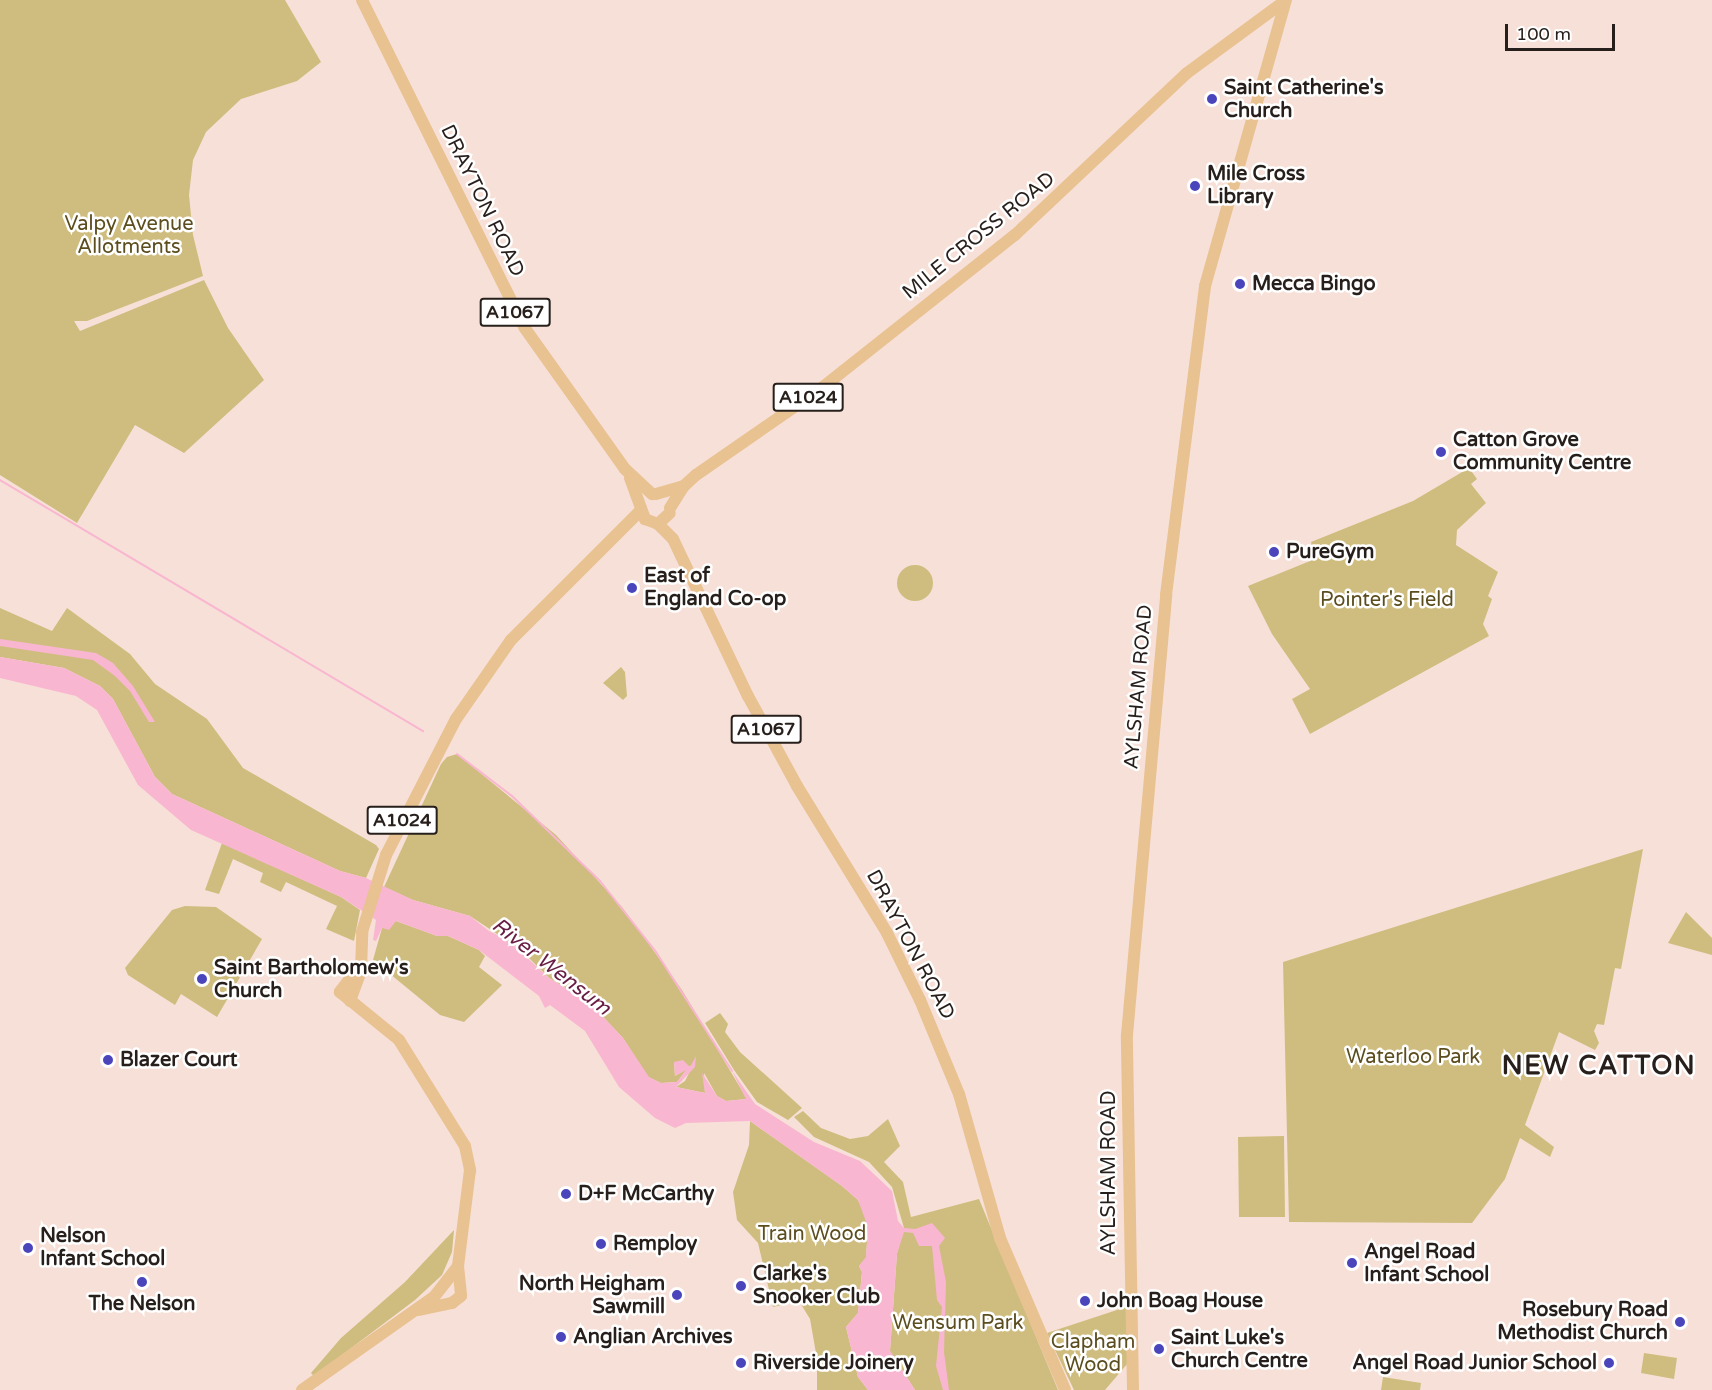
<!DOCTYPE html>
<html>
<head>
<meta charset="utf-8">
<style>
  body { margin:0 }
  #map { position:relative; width:1712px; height:1390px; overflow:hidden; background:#f7e0d7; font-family:"Varela Round",sans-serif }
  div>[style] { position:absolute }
  .green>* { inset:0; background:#cfbd7f }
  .round { border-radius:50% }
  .water>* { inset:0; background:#f9b6d0 }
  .stream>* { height:2px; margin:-1px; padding:0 1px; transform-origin:1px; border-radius:1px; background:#f9b6d0 }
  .major>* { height:12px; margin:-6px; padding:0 6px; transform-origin:6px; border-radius:6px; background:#e9c292 }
  .dots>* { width:16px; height:16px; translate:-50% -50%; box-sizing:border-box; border:3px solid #fff; border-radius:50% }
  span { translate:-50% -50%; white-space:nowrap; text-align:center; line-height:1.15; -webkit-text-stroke:5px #fff; paint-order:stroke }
  .shield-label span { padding:2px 4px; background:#fff; border:2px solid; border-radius:4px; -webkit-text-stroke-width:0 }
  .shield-label { font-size:18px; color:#271f1b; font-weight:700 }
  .poi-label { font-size:20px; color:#271f1b; font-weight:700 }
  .left { translate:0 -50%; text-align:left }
  .right { translate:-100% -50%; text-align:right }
  .street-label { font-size:20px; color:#271f1b }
  .park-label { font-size:20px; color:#5b4d1e }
  .water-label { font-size:21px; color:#681d43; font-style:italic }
  .district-label { font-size:26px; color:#271f1b; font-weight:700; letter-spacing:1.5px }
  .scale { position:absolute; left:1505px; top:24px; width:110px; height:27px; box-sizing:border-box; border:3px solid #271f1b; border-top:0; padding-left:8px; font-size:18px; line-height:21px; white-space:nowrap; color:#271f1b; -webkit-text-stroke:4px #fff; paint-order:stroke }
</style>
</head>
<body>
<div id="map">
  <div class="green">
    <i style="clip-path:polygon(0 0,285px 0,321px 62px,297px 81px,241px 99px,206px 132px,193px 160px,189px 195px,193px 235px,203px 276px,87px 321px,74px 321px,80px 331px,204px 280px,228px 328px,264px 380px,184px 453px,135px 425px,77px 523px,0 475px)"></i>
    <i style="clip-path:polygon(1469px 468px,1477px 479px,1471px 484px,1486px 503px,1457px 530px,1456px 545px,1498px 572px,1488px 596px,1492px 599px,1483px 624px,1489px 636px,1310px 734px,1292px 699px,1310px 689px,1272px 634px,1248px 586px,1315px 559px,1311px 542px,1413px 501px)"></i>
    <i class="round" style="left:897px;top:565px;width:36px;height:36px"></i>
    <i style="clip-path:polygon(0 608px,52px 631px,67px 608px,130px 654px,155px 684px,207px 719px,243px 768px,376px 845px,379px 849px,366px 878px,340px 871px,172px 794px,155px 777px,113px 699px,100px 686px,64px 668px,0 657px)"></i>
    <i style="clip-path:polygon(621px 667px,625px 672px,627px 696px,623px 700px,603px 683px)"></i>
    <i style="clip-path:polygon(457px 754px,556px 835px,622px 907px,682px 990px,747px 1099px,726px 1101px,717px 1096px,704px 1073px,705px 1093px,676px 1087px,685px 1081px,693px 1065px,688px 1067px,674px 1062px,675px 1076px,687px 1069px,677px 1082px,661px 1083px,648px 1077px,623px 1038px,589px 1002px,549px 978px,520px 949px,470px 916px,413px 900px,384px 887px,441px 764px,447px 757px)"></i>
    <i style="clip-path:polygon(222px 843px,341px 897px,360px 910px,354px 941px,326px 929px,337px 906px,286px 882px,281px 892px,260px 882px,263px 873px,233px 859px,219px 894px,205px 890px)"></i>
    <i style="clip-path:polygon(1643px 849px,1621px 969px,1615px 968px,1604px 1025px,1597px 1024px,1594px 1031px,1599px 1043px,1595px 1050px,1559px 1032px,1525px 1125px,1554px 1147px,1550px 1157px,1520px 1138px,1505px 1179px,1472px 1223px,1289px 1222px,1283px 962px)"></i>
    <i style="clip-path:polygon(185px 906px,216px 907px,262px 939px,217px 1017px,181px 994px,175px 1005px,128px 975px,125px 968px,172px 910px)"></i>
    <i style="clip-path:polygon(1686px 912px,1712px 938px,1712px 955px,1668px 943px)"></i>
    <i style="clip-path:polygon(396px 921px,437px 936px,448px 936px,479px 950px,485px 956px,479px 967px,502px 985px,464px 1022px,440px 1015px,373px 960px,382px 928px)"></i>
    <i style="clip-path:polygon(720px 1013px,728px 1024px,725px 1032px,740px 1052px,802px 1108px,788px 1120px,757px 1102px,734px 1070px,705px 1023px)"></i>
    <i style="clip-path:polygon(803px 1111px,821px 1128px,850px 1139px,868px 1136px,888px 1119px,900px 1146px,884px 1162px,903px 1182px,911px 1217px,979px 1199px,1058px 1390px,915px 1390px,890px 1351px,897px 1253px,904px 1228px,892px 1187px,869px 1162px,814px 1137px,794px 1117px)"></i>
    <i style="clip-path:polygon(750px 1121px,842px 1186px,858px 1200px,866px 1215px,868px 1227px,866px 1258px,859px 1266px,862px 1272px,858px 1313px,846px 1327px,858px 1377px,868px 1390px,817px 1390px,817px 1359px,810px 1319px,799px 1301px,773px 1307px,758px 1243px,737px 1220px,733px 1192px,749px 1145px)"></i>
    <i style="clip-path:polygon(1284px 1136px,1285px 1217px,1239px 1217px,1238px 1137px)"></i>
    <i style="clip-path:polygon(454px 1230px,452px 1252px,442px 1275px,415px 1300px,314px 1376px,311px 1373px,341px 1338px,405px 1282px)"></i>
    <i style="clip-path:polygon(1126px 1307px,1128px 1363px,1105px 1390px,1074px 1390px,1047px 1333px)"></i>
    <i style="clip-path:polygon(1644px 1353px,1677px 1358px,1674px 1379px,1641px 1373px)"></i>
    <i style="clip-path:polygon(1383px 1377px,1421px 1383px,1420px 1390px,1381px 1390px)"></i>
  </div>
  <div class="water">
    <i style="clip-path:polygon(0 639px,96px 653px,113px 663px,133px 686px,155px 722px,149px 722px,130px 691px,115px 676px,93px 660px,0 646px)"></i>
    <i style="clip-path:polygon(0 657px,64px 668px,100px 686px,113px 699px,155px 777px,172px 794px,340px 871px,366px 878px,413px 900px,470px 916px,489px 931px,508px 940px,549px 978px,589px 1002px,623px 1038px,649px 1077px,661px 1083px,677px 1082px,686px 1070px,675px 1076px,674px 1062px,683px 1060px,690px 1067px,696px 1056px,695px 1067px,676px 1087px,705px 1093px,702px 1073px,717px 1096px,726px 1101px,746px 1099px,732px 1071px,755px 1104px,814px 1142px,860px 1161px,892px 1191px,898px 1221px,904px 1228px,915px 1229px,932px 1223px,945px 1238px,939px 1246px,946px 1282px,944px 1352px,949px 1390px,943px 1390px,936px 1366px,942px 1307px,937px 1300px,932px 1246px,919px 1246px,913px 1233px,904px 1232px,897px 1254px,890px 1351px,915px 1390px,868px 1390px,858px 1377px,846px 1327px,858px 1313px,862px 1272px,859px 1266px,866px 1257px,868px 1227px,858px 1200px,842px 1186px,750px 1121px,686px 1123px,675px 1128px,655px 1118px,619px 1087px,585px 1031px,550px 1005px,545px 1008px,539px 996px,479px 950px,448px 936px,437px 936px,396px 921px,389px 930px,382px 928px,376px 941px,373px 940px,376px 920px,341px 897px,191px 830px,138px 785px,97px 710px,76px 696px,0 678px)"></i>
  </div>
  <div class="stream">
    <i style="left:0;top:480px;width:492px;rotate:30.7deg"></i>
    <i style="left:457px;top:754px;width:69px;rotate:37.4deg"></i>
    <i style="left:512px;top:796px;width:122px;rotate:44deg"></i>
    <i style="left:600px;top:881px;width:90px;rotate:51.7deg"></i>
    <i style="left:656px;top:952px;width:141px;rotate:57.4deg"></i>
  </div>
  <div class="major">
    <i style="left:362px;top:0;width:365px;rotate:63.6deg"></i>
    <i style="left:524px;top:327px;width:174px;rotate:54.6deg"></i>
    <i style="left:625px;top:469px;width:37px;rotate:43deg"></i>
    <i style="left:630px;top:478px;width:44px;rotate:69.9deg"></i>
    <i style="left:645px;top:519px;width:14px;rotate:21deg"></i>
    <i style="left:658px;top:524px;width:16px;rotate:-43deg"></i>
    <i style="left:656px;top:494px;width:29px;rotate:-16deg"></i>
    <i style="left:670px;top:508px;width:26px;rotate:-58deg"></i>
    <i style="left:684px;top:486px;width:16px;rotate:-43deg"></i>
    <i style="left:696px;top:475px;width:155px;rotate:-34.7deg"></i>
    <i style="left:823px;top:387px;width:245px;rotate:-38.4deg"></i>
    <i style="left:1015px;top:235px;width:236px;rotate:-43.3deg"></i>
    <i style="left:1187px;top:73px;width:122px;rotate:-36.3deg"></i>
    <i style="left:658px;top:524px;width:21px;rotate:45deg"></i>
    <i style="left:673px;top:539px;width:174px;rotate:64.5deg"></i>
    <i style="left:748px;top:696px;width:102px;rotate:61.4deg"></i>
    <i style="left:797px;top:786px;width:172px;rotate:58.5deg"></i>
    <i style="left:887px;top:933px;width:75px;rotate:63.8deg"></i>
    <i style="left:920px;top:1000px;width:102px;rotate:67.5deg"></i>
    <i style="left:959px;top:1094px;width:150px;rotate:74.1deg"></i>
    <i style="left:1000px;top:1238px;width:165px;rotate:66.8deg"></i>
    <i style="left:360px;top:966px;width:33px;rotate:128deg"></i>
    <i style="left:340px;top:992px;width:76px;rotate:39.1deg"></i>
    <i style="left:399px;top:1040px;width:125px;rotate:58.1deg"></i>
    <i style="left:465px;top:1146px;width:25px;rotate:78deg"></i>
    <i style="left:470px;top:1170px;width:97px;rotate:97.1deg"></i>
    <i style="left:458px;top:1266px;width:30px;rotate:84deg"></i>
    <i style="left:350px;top:1001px;width:33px;rotate:-70deg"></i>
    <i style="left:361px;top:970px;width:38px;rotate:-88deg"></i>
    <i style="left:362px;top:932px;width:81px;rotate:-72.7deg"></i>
    <i style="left:386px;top:855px;width:153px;rotate:-62.8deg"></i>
    <i style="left:456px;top:719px;width:96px;rotate:-55.2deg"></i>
    <i style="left:511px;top:640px;width:184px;rotate:-45deg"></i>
    <i style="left:419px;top:1310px;width:34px;rotate:-12deg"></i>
    <i style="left:452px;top:1303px;width:11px;rotate:-38deg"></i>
    <i style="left:302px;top:1390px;width:161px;rotate:-35.2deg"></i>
    <i style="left:434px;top:1297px;width:39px;rotate:-52deg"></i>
    <i style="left:1133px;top:1390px;width:355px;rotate:-91deg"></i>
    <i style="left:1127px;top:1035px;width:442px;rotate:-84.9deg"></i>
    <i style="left:1166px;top:595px;width:311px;rotate:-82.8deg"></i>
    <i style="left:1205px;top:286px;width:297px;rotate:-74.2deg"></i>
  </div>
  <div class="dots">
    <i style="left:1212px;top:99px;background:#4a45bb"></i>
    <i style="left:1195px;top:186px;background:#4a45bb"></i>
    <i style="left:1240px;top:284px;background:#4a45bb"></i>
    <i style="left:1441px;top:452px;background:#4a45bb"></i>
    <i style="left:1274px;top:552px;background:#4a45bb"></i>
    <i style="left:632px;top:588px;background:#4a45bb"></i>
    <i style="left:202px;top:979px;background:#4a45bb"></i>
    <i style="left:108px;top:1060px;background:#4a45bb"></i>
    <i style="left:566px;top:1194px;background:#4a45bb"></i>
    <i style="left:601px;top:1244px;background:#4a45bb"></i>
    <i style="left:28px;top:1248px;background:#4a45bb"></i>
    <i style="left:1352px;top:1263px;background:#4a45bb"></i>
    <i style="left:142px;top:1282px;background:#4a45bb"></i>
    <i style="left:741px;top:1286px;background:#4a45bb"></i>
    <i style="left:677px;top:1295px;background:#4a45bb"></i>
    <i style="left:1085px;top:1301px;background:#4a45bb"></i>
    <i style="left:1680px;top:1322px;background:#4a45bb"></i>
    <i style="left:561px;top:1337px;background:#4a45bb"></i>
    <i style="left:1159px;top:1349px;background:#4a45bb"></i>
    <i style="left:741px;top:1363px;background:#4a45bb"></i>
    <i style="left:1609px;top:1363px;background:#4a45bb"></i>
  </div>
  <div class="shield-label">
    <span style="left:515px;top:312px">A1067</span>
    <span style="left:808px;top:397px">A1024</span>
    <span style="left:766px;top:729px">A1067</span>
    <span style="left:402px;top:820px">A1024</span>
  </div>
  <div class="poi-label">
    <span class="left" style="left:1224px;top:100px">Saint Catherine's<br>Church</span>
    <span class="left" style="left:1207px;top:186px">Mile Cross<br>Library</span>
    <span class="left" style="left:1252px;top:284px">Mecca Bingo</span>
    <span class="left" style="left:1453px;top:452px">Catton Grove<br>Community Centre</span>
    <span class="left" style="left:1286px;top:552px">PureGym</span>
    <span class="left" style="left:644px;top:588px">East of<br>England Co-op</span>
    <span class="left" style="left:214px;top:980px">Saint Bartholomew's<br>Church</span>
    <span class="left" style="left:120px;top:1060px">Blazer Court</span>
    <span class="left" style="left:578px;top:1194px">D+F McCarthy</span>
    <span class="left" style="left:40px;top:1248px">Nelson<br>Infant School</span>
    <span class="left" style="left:613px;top:1244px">Remploy</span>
    <span class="left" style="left:1364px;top:1264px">Angel Road<br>Infant School</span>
    <span class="left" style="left:753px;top:1286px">Clarke's<br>Snooker Club</span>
    <span class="right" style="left:665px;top:1296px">North Heigham<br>Sawmill</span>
    <span class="left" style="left:1097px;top:1301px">John Boag House</span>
    <span style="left:142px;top:1304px">The Nelson</span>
    <span class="right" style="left:1668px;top:1322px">Rosebury Road<br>Methodist Church</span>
    <span class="left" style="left:573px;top:1337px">Anglian Archives</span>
    <span class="left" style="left:1171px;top:1350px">Saint Luke's<br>Church Centre</span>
    <span class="left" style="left:753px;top:1363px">Riverside Joinery</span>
    <span class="right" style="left:1597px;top:1363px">Angel Road Junior School</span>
  </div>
  <div class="street-label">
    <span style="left:482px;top:201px;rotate:64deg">DRAYTON ROAD</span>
    <span style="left:979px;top:236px;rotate:-39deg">MILE CROSS ROAD</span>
    <span style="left:1139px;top:687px;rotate:-85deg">AYLSHAM ROAD</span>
    <span style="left:910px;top:945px;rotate:62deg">DRAYTON ROAD</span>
    <span style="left:1109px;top:1173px;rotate:-90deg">AYLSHAM ROAD</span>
  </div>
  <div class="park-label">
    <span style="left:129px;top:236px">Valpy Avenue<br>Allotments</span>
    <span style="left:1387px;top:600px">Pointer's Field</span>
    <span style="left:1413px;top:1057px">Waterloo Park</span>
    <span style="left:812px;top:1234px">Train Wood</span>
    <span style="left:958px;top:1323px">Wensum Park</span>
    <span style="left:1093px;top:1354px">Clapham<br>Wood</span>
  </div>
  <div class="water-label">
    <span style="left:551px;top:967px;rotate:38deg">River Wensum</span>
  </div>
  <div class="district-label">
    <span style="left:1599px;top:1066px">NEW CATTON</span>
  </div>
  <div class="scale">100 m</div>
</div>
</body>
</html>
